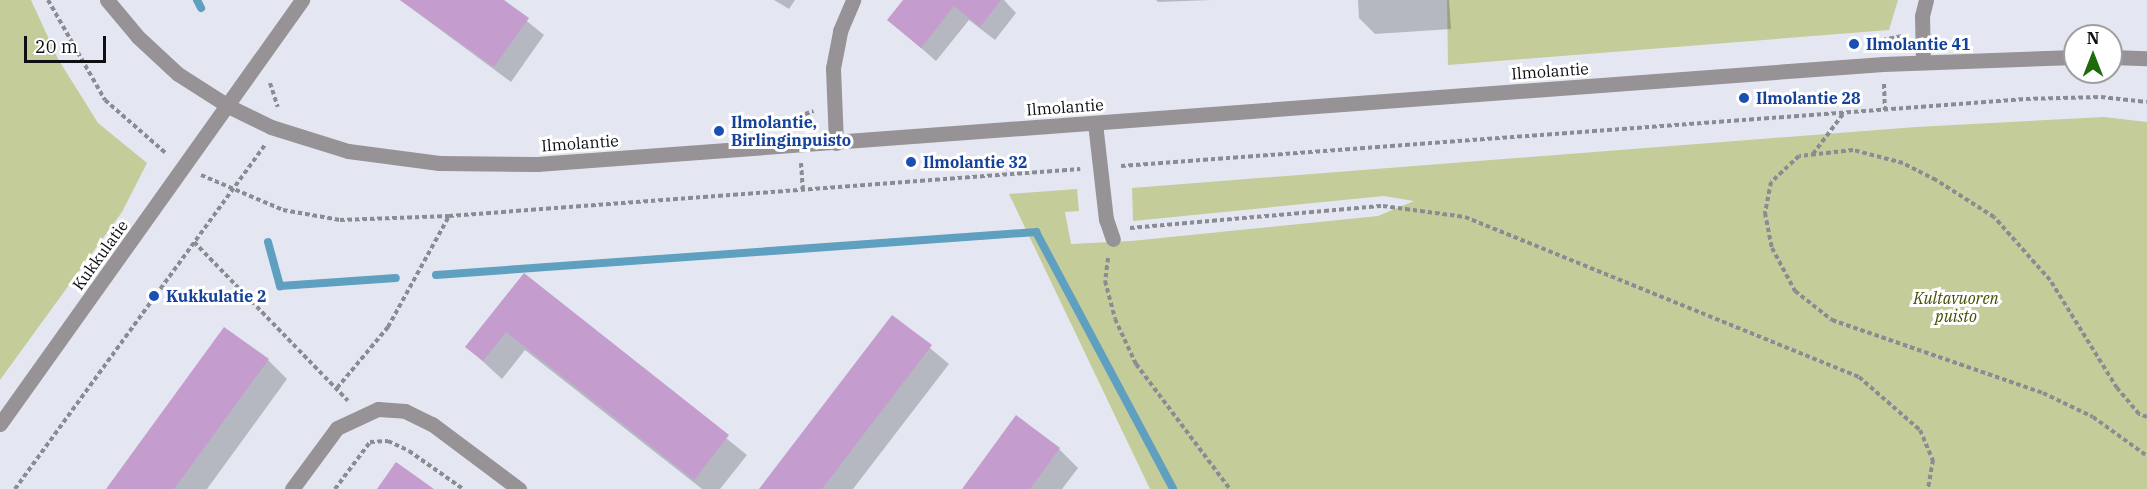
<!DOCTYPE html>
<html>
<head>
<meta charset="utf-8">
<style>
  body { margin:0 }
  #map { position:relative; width:2147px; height:489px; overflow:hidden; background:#e4e7f2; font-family:"IBM Plex Serif",serif }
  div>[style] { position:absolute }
  .green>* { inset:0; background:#c4cc9a }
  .shadow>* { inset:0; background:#0003 }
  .stream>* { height:8px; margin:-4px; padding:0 4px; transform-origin:4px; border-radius:4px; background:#5f9fc0 }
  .building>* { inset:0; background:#c59cce }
  .path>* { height:4px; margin-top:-2px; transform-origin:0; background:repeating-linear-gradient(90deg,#8a8c94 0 4.5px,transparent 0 7.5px) }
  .minor>* { height:15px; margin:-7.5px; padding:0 7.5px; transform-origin:7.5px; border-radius:7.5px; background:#969295 }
  .dots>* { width:16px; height:16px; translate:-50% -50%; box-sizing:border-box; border:3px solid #fff; border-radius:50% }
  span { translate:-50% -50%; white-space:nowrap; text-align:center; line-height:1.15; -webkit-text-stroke:6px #fff; paint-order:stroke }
  .transit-label { font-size:16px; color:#164399; font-weight:700 }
  .left { translate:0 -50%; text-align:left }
  .street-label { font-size:16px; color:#0e0f13 }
  .park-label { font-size:16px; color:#464c01; font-style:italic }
  .north { position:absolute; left:2063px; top:24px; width:60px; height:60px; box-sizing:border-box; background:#fff; border:2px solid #9f9fa1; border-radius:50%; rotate:0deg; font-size:16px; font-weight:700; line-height:24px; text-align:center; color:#0e0f13 }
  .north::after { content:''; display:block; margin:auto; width:21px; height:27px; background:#1d6b0b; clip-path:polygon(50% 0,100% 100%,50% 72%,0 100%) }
  .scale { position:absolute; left:24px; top:36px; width:82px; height:27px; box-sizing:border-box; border:3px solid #0e0f13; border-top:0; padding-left:8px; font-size:18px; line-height:21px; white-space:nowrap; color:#0e0f13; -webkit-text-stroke:4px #fff; paint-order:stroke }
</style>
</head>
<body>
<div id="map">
  <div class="green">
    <i style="clip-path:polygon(0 0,31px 0,58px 59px,98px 123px,147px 163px,122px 212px,0 380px)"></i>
    <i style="clip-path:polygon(1447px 0,1898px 0,1889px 30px,1448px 65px)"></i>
    <i style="clip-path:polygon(2104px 117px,2147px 122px,2147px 489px,1150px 489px,1009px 194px,1077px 189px,1079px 211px,1065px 212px,1071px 244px,1131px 241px,1378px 216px,1414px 201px,1384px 196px,1133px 221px,1132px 188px,1916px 127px)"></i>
  </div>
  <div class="shadow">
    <i style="clip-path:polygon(400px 0,501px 0,544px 35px,511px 82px)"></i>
    <i style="clip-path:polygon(774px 0,795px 0,789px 9px)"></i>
    <i style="clip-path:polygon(905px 0,1004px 0,1016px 13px,995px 40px,969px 20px,936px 61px,889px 20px)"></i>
    <i style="clip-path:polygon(1156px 0,1212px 0,1158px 2px)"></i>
    <i style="clip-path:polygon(1358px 0,1449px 0,1451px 29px,1375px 34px,1359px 18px)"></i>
    <i style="clip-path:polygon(524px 275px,747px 455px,720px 489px,702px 489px,525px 350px,502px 379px,467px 347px)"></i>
    <i style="clip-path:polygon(893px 317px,949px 364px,853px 489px,761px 489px)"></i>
    <i style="clip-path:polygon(268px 360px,287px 379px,207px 489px,107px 489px)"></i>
    <i style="clip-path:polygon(1059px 449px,1078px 468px,1062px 489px,963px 489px)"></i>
  </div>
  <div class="stream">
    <i style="left:197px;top:0;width:9px;rotate:63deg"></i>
    <i style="left:268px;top:242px;width:46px;rotate:74.7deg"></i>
    <i style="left:280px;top:286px;width:116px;rotate:-3.9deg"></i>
    <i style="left:436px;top:275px;width:602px;rotate:-4.1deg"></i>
    <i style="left:1036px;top:232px;width:291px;rotate:61.9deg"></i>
  </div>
  <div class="building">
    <i style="clip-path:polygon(400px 0,504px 0,529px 18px,494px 67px)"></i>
    <i style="clip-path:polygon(903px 0,1001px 0,980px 27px,954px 6px,921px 48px,887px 20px)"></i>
    <i style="clip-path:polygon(524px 273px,729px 435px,694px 480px,506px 332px,483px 361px,465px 347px)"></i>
    <i style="clip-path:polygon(892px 315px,932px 345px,822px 489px,759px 489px)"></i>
    <i style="clip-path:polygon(224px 327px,269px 359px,174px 489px,106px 489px)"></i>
    <i style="clip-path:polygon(1016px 415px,1060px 448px,1030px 489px,962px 489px)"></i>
    <i style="clip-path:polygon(396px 462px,434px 489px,377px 489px)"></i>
  </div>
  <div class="path">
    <i style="left:48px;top:0;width:115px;rotate:60.3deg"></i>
    <i style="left:105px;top:100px;width:82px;rotate:41.1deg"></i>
    <i style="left:1882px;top:43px;width:3px;rotate:-90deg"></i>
    <i style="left:1882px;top:40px;width:21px;rotate:-11deg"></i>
    <i style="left:270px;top:83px;width:25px;rotate:72deg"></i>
    <i style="left:1884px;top:84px;width:26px;rotate:88deg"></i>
    <i style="left:801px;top:123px;width:10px;rotate:-66deg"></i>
    <i style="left:805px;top:114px;width:9px;rotate:-18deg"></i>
    <i style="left:1813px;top:154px;width:50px;rotate:-53.1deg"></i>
    <i style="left:801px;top:163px;width:26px;rotate:86deg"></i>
    <i style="left:1121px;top:166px;width:907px;rotate:-4.23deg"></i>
    <i style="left:2026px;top:99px;width:75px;rotate:-1.5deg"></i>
    <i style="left:2101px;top:97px;width:46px;rotate:6.2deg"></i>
    <i style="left:201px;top:175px;width:89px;rotate:23.1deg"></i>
    <i style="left:283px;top:210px;width:58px;rotate:10deg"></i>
    <i style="left:340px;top:220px;width:109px;rotate:-2.1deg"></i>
    <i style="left:449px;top:216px;width:633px;rotate:-4.26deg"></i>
    <i style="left:1130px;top:228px;width:254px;rotate:-5deg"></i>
    <i style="left:1383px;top:206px;width:83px;rotate:7.6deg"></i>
    <i style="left:1465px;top:217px;width:425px;rotate:22.1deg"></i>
    <i style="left:1859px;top:377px;width:81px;rotate:41deg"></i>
    <i style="left:1920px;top:430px;width:33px;rotate:67deg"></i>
    <i style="left:1933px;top:460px;width:29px;rotate:100deg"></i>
    <i style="left:194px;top:242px;width:221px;rotate:45.9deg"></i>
    <i style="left:1108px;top:258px;width:23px;rotate:97deg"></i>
    <i style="left:1105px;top:281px;width:39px;rotate:75deg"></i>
    <i style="left:1115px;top:319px;width:50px;rotate:65deg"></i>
    <i style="left:1136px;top:364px;width:156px;rotate:53.1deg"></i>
    <i style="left:337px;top:388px;width:80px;rotate:-50.1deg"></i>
    <i style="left:388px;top:327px;width:127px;rotate:-61.2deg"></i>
    <i style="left:2147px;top:417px;width:9px;rotate:-159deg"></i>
    <i style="left:2139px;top:414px;width:34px;rotate:-130deg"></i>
    <i style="left:2117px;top:388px;width:127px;rotate:-121.8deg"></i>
    <i style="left:2050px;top:280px;width:84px;rotate:-131.6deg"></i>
    <i style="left:1994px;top:217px;width:69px;rotate:-147.5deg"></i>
    <i style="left:1936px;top:180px;width:37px;rotate:-153deg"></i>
    <i style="left:1903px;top:163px;width:52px;rotate:-165.4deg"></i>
    <i style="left:1853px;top:150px;width:54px;rotate:173.7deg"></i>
    <i style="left:1799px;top:156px;width:38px;rotate:137deg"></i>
    <i style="left:1771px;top:182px;width:32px;rotate:101deg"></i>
    <i style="left:1765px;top:213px;width:36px;rotate:79deg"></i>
    <i style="left:1772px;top:248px;width:49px;rotate:61.9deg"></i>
    <i style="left:1795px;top:291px;width:47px;rotate:38.1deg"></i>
    <i style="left:1832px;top:320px;width:223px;rotate:19.1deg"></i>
    <i style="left:2043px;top:393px;width:55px;rotate:25.6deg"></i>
    <i style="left:2093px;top:417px;width:67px;rotate:35.8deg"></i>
    <i style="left:15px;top:489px;width:425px;rotate:-54deg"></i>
    <i style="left:335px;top:489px;width:59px;rotate:-53.3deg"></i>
    <i style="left:370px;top:442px;width:18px;rotate:-3deg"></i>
    <i style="left:388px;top:441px;width:23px;rotate:25deg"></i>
    <i style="left:409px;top:451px;width:66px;rotate:35.1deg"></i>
  </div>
  <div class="minor">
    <i style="left:107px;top:0;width:48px;rotate:50deg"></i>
    <i style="left:138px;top:37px;width:54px;rotate:42.8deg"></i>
    <i style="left:178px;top:74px;width:59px;rotate:32.6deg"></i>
    <i style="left:228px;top:106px;width:48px;rotate:26deg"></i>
    <i style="left:271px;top:127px;width:81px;rotate:17.3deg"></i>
    <i style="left:348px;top:151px;width:92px;rotate:7.5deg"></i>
    <i style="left:439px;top:163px;width:98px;rotate:0.6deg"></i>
    <i style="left:537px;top:164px;width:1350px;rotate:-4.25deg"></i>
    <i style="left:1883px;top:64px;width:192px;rotate:-2.1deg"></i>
    <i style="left:2111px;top:57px;width:36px;rotate:2deg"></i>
    <i style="left:1923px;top:62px;width:46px;rotate:-91.2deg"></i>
    <i style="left:1922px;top:16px;width:16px;rotate:-76deg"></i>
    <i style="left:1095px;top:123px;width:97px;rotate:83.5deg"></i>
    <i style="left:1106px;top:219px;width:21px;rotate:71deg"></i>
    <i style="left:836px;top:143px;width:75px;rotate:-92.3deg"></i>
    <i style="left:833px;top:68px;width:38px;rotate:-79deg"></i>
    <i style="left:840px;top:31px;width:34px;rotate:-67deg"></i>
    <i style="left:0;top:424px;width:521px;rotate:-54.54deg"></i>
    <i style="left:292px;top:489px;width:76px;rotate:-53.6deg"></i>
    <i style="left:337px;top:428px;width:45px;rotate:-24.9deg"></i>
    <i style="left:378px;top:409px;width:27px;rotate:4deg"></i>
    <i style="left:405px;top:411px;width:30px;rotate:26deg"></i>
    <i style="left:432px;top:424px;width:109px;rotate:36.8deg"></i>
  </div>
  <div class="dots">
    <i style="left:1854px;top:44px;background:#1a4fb4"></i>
    <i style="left:1744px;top:98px;background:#1a4fb4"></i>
    <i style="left:719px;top:131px;background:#1a4fb4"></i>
    <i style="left:911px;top:162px;background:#1a4fb4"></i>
    <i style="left:154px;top:296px;background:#1a4fb4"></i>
  </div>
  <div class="transit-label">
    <span class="left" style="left:1866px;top:44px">Ilmolantie 41</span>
    <span class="left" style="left:1756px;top:98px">Ilmolantie 28</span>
    <span class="left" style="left:731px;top:131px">Ilmolantie,<br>Birlinginpuisto</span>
    <span class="left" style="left:923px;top:162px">Ilmolantie 32</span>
    <span class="left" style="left:166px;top:296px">Kukkulatie 2</span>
  </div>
  <div class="street-label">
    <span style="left:1550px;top:71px;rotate:-4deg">Ilmolantie</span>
    <span style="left:1065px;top:107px;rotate:-4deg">Ilmolantie</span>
    <span style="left:580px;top:143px;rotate:-4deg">Ilmolantie</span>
    <span style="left:100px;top:255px;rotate:-54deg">Kukkulatie</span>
  </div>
  <div class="park-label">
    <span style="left:1956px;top:307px">Kultavuoren<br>puisto</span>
  </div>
  <div class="north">N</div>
  <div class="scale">20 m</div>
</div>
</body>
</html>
